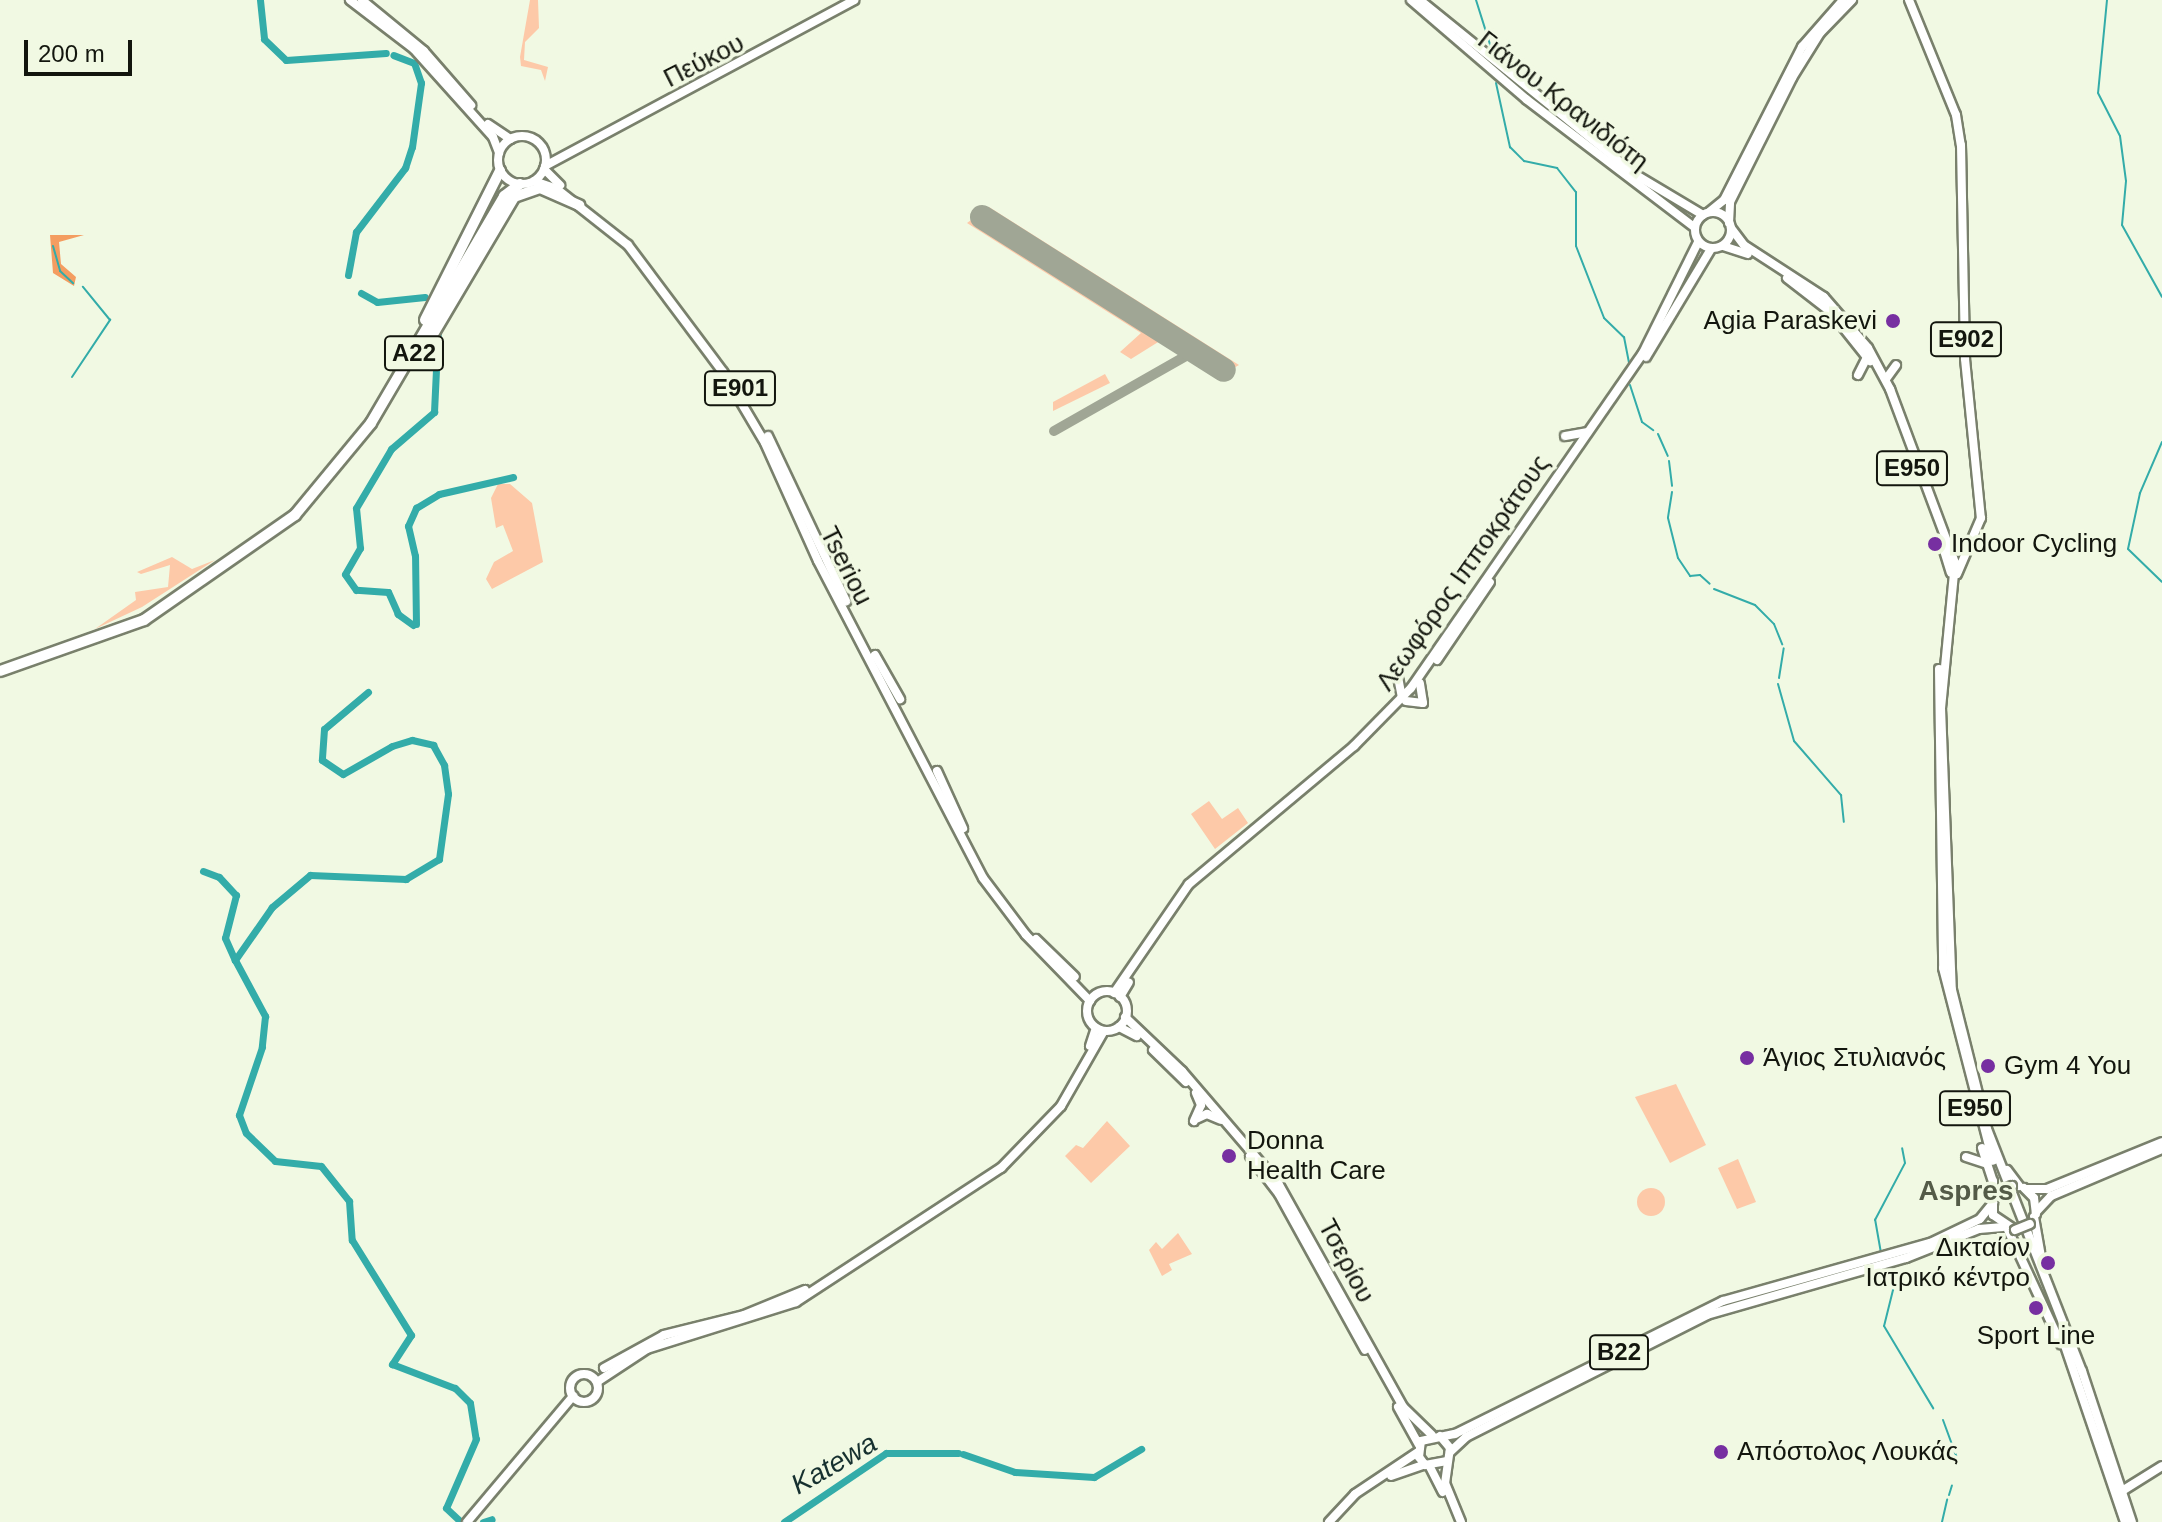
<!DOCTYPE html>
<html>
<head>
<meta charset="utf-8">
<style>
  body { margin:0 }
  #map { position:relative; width:2162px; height:1522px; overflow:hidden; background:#f1f9e3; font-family:Arial,sans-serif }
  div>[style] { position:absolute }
  .green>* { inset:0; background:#fdc9a8 }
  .round { border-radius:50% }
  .forest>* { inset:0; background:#f49d61 }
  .stream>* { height:2px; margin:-1px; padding:0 1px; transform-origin:1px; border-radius:1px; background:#33aca9 }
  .river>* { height:7px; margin:-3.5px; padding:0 3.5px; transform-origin:3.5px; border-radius:3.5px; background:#33aca9 }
  .taxiway>* { height:10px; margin:-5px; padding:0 5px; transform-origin:5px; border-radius:5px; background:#a0a695 }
  .runway>* { height:24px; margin:-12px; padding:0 12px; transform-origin:12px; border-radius:12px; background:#a0a695 }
  .roads { filter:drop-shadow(2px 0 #79806c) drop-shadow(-2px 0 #79806c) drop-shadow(0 2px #79806c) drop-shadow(0 -2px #79806c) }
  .major>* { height:8px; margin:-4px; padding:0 4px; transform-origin:4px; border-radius:4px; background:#fff }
  .major>.ring { margin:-4px; padding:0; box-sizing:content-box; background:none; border:8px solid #fff; border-radius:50% }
  .highway>* { height:10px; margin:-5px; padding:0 5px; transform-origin:5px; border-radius:5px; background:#fff }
  .bridges { filter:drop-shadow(2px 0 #79806c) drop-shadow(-2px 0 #79806c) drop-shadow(0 2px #79806c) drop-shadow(0 -2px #79806c) }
  .major-bridge>* { height:8px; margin:-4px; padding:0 4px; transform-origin:4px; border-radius:4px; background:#fff }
  .dots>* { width:22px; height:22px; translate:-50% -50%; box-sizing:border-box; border:4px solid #f1f9e3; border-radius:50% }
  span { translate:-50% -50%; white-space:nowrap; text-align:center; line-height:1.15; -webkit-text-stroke:7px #f1f9e3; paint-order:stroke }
  .shield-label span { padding:2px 6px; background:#f1f9e3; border:2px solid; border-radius:6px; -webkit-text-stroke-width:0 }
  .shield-label { font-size:24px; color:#13160e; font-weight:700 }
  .street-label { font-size:26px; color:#13160e }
  .poi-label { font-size:26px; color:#13160e }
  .right { translate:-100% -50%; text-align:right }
  .left { translate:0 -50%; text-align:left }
  .neighbourhood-label { font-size:28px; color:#545b48; font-weight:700 }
  .water-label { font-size:28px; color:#16302f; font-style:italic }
  .scale { position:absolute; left:24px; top:40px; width:108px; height:36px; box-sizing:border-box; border:4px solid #13160e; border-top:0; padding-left:10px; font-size:24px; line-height:28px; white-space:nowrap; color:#13160e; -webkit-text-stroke:6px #f1f9e3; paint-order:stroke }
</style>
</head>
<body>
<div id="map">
  <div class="green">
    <i style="clip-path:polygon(530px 0,538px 0,539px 28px,525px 42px,524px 60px,548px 67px,545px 81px,541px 70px,521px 66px,520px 57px)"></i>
    <i style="clip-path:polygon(989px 207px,1239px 365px,1232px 369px,985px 212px,974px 219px,1163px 339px,1131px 359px,1120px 352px,1141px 333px,967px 223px)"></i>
    <i style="clip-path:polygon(1105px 374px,1110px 383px,1053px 411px,1053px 402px)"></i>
    <i style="clip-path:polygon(498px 484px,510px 484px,532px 503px,543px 562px,492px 589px,486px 579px,494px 562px,513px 551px,503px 525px,496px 528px,491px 498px)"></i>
    <i style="clip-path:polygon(172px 557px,192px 569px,215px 560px,142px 607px,95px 629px,136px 600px,135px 592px,168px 587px,170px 565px,141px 574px,137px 572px)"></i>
    <i style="clip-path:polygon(1209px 801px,1222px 819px,1238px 808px,1248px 823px,1215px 849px,1191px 814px)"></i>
    <i style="clip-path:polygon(1676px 1084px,1706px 1145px,1670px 1163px,1635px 1097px)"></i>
    <i style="clip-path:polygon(1107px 1121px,1130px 1146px,1091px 1183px,1065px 1156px,1076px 1145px,1083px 1148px)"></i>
    <i style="clip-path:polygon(1738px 1159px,1756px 1202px,1737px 1209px,1718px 1168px)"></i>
    <i class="round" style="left:1637px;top:1188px;width:28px;height:28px"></i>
    <i style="clip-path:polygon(1178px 1233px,1192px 1254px,1169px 1264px,1172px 1270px,1162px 1276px,1149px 1250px,1156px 1242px,1162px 1249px)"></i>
  </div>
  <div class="forest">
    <i style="clip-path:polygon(50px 235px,84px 235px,59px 242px,61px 264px,76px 277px,74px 286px,53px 273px)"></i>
  </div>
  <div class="stream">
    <i style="left:1476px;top:0;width:57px;rotate:72.5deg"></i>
    <i style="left:2107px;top:0;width:93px;rotate:95.5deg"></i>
    <i style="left:2098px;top:93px;width:48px;rotate:62.9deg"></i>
    <i style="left:2120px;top:136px;width:45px;rotate:82.4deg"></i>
    <i style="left:2126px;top:181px;width:44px;rotate:95.2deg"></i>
    <i style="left:2122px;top:225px;width:82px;rotate:60.9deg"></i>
    <i style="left:1496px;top:83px;width:66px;rotate:77.7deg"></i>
    <i style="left:1510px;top:147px;width:20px;rotate:45deg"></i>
    <i style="left:1524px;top:161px;width:34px;rotate:12deg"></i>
    <i style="left:1557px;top:168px;width:31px;rotate:52deg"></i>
    <i style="left:1576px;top:192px;width:54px;rotate:90deg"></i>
    <i style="left:1576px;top:246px;width:77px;rotate:68.7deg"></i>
    <i style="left:1604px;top:318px;width:28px;rotate:44deg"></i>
    <i style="left:1624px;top:337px;width:26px;rotate:79deg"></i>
    <i style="left:53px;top:246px;width:26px;rotate:74deg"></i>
    <i style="left:60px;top:271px;width:18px;rotate:43deg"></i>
    <i style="left:72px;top:377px;width:69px;rotate:-56.3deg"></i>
    <i style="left:110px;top:320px;width:43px;rotate:-129.3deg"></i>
    <i style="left:1630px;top:385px;width:39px;rotate:72deg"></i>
    <i style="left:1642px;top:422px;width:14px;rotate:36deg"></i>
    <i style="left:1658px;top:434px;width:24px;rotate:66deg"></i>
    <i style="left:2162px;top:442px;width:56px;rotate:113.3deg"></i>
    <i style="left:2140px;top:493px;width:57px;rotate:102.1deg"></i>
    <i style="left:2128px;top:549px;width:47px;rotate:44.1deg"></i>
    <i style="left:1669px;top:461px;width:25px;rotate:83deg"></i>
    <i style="left:1672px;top:492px;width:26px;rotate:99deg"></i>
    <i style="left:1668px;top:518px;width:41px;rotate:76deg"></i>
    <i style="left:1678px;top:558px;width:22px;rotate:56deg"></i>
    <i style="left:1690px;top:576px;width:10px;rotate:-6deg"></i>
    <i style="left:1700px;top:575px;width:13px;rotate:42deg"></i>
    <i style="left:1714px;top:589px;width:44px;rotate:21.3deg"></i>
    <i style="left:1755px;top:605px;width:27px;rotate:45deg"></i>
    <i style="left:1774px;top:624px;width:22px;rotate:68deg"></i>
    <i style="left:1779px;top:678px;width:30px;rotate:-81deg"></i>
    <i style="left:1778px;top:684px;width:59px;rotate:74.3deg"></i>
    <i style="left:1794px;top:741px;width:72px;rotate:49deg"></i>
    <i style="left:1841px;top:795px;width:27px;rotate:84deg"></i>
    <i style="left:1881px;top:1253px;width:34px;rotate:-100deg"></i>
    <i style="left:1875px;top:1220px;width:64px;rotate:-62.2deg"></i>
    <i style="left:1905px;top:1163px;width:15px;rotate:-101deg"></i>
    <i style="left:1886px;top:1268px;width:23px;rotate:72deg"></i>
    <i style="left:1893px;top:1290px;width:37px;rotate:104deg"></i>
    <i style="left:1884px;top:1326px;width:96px;rotate:59.1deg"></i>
    <i style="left:1943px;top:1420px;width:40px;rotate:69.8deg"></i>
    <i style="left:1949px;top:1495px;width:10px;rotate:-73deg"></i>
    <i style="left:1942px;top:1522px;width:23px;rotate:-77deg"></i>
  </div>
  <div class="river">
    <i style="left:260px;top:0;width:39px;rotate:84deg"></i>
    <i style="left:264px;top:39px;width:30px;rotate:44deg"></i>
    <i style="left:286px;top:60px;width:100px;rotate:-4deg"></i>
    <i style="left:348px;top:275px;width:44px;rotate:-79.5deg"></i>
    <i style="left:356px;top:232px;width:81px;rotate:-52.6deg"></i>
    <i style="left:405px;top:168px;width:22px;rotate:-72deg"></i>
    <i style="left:412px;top:147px;width:65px;rotate:-82deg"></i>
    <i style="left:421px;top:83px;width:21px;rotate:-109deg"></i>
    <i style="left:414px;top:63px;width:22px;rotate:-159deg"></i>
    <i style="left:361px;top:293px;width:18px;rotate:29deg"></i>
    <i style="left:377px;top:302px;width:48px;rotate:-5.9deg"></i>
    <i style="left:416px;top:624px;width:68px;rotate:-90.8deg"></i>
    <i style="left:415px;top:556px;width:31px;rotate:-103deg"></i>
    <i style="left:408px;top:526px;width:20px;rotate:-66deg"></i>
    <i style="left:416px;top:508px;width:27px;rotate:-31deg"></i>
    <i style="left:439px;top:494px;width:76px;rotate:-12.9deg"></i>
    <i style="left:413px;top:625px;width:19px;rotate:-144deg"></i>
    <i style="left:398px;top:614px;width:24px;rotate:-114deg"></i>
    <i style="left:388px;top:592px;width:32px;rotate:-176deg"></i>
    <i style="left:356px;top:590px;width:19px;rotate:-125deg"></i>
    <i style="left:345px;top:574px;width:30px;rotate:-60deg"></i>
    <i style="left:360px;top:548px;width:40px;rotate:-95.7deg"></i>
    <i style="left:356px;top:508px;width:69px;rotate:-59.3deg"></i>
    <i style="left:391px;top:449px;width:57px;rotate:-40.7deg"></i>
    <i style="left:434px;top:412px;width:84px;rotate:-87.3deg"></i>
    <i style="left:368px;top:692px;width:57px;rotate:139.9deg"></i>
    <i style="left:324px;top:729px;width:31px;rotate:94deg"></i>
    <i style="left:322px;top:760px;width:25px;rotate:34deg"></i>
    <i style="left:343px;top:774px;width:56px;rotate:-29.7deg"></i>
    <i style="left:392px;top:746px;width:21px;rotate:-17deg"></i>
    <i style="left:412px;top:740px;width:22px;rotate:13deg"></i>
    <i style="left:433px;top:745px;width:23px;rotate:61deg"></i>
    <i style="left:444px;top:765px;width:29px;rotate:82deg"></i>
    <i style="left:448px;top:794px;width:66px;rotate:97.9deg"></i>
    <i style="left:439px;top:859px;width:39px;rotate:149deg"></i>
    <i style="left:406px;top:879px;width:96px;rotate:-177.6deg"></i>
    <i style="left:310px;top:875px;width:50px;rotate:139.9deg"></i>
    <i style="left:272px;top:907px;width:65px;rotate:124.9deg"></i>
    <i style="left:235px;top:960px;width:64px;rotate:61.8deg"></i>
    <i style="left:265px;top:1016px;width:31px;rotate:96deg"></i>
    <i style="left:262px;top:1047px;width:72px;rotate:108.7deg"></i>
    <i style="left:239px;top:1115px;width:19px;rotate:69deg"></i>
    <i style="left:246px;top:1133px;width:40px;rotate:44deg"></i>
    <i style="left:275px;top:1161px;width:46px;rotate:6.2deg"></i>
    <i style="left:321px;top:1166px;width:45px;rotate:51.3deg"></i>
    <i style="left:349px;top:1201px;width:39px;rotate:86deg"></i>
    <i style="left:352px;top:1240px;width:112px;rotate:58.2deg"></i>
    <i style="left:411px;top:1335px;width:35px;rotate:123deg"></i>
    <i style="left:392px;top:1364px;width:67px;rotate:20.9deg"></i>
    <i style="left:455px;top:1388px;width:21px;rotate:45deg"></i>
    <i style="left:470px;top:1403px;width:36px;rotate:81deg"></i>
    <i style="left:476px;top:1439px;width:75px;rotate:113.5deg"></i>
    <i style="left:446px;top:1508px;width:21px;rotate:43deg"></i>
    <i style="left:203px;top:871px;width:17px;rotate:21deg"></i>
    <i style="left:219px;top:877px;width:25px;rotate:47deg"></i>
    <i style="left:236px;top:895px;width:44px;rotate:104.3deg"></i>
    <i style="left:225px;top:938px;width:24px;rotate:66deg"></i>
    <i style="left:963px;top:1454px;width:55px;rotate:19.1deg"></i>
    <i style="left:1015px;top:1472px;width:79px;rotate:3.6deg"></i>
    <i style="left:1094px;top:1477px;width:55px;rotate:-30.8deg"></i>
    <i style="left:483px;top:1522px;width:9px;rotate:-18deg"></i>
    <i style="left:784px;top:1522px;width:123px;rotate:-34.1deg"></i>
    <i style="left:886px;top:1453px;width:72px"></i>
  </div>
  <div class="taxiway">
    <i style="left:1185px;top:345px;width:10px;rotate:73deg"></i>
    <i style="left:1188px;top:355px;width:13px;rotate:4deg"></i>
    <i style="left:1054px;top:431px;width:154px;rotate:-29.6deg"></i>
  </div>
  <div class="runway">
    <i style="left:982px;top:217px;width:286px;rotate:32.3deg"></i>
  </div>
  <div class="roads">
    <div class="major">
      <i style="left:350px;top:0;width:81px;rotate:37.4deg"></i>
      <i style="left:414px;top:49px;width:118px;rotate:48.1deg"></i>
      <i style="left:493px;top:137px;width:17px;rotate:69deg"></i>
      <i style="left:362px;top:0;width:80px;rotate:39.4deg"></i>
      <i style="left:424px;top:51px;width:72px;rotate:49deg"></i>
      <i style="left:1411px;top:0;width:152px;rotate:40.7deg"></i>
      <i style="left:1526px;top:99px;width:211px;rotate:37.3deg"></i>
      <i style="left:1420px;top:0;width:278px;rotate:39deg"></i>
      <i style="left:1636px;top:175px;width:78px;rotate:30.8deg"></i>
      <i style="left:1909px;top:0;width:124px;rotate:67.8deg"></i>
      <i style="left:1956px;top:115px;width:30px;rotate:81deg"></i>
      <i style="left:1961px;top:145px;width:214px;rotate:88.9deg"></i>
      <i style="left:1965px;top:359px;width:160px;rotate:84.3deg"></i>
      <i style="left:1981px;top:518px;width:61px;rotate:113.2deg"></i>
      <i style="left:488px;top:124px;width:27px;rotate:34deg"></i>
      <i class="ring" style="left:498px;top:136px;width:40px;height:40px"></i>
      <i style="left:545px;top:166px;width:351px;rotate:-28.2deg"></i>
      <i style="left:544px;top:169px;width:23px;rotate:45deg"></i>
      <i style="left:534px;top:181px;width:24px;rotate:19deg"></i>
      <i style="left:557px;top:189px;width:90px;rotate:38.3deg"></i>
      <i style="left:628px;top:245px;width:159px;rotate:53.2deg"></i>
      <i style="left:723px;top:372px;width:82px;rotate:59.4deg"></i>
      <i style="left:765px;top:443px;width:129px;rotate:65.8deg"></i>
      <i style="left:818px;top:561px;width:357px;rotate:62.5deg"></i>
      <i style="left:983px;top:878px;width:71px;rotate:53deg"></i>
      <i style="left:1026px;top:935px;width:92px;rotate:45.9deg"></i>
      <i class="ring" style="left:1695px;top:212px;width:28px;height:28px"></i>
      <i style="left:1709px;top:212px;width:19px;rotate:-39deg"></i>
      <i style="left:1724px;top:200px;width:172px;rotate:-63deg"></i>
      <i style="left:1802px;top:47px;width:62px;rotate:-48.9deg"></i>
      <i style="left:1729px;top:223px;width:21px;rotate:-87deg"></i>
      <i style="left:1730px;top:202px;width:139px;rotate:-63.4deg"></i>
      <i style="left:1792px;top:78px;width:53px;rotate:-58.1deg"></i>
      <i style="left:1820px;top:33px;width:46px;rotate:-45.9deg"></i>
      <i style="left:1731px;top:228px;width:21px;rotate:53deg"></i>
      <i style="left:1744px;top:245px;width:95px;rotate:33deg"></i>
      <i style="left:1824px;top:297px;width:67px;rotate:49.2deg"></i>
      <i style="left:1868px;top:348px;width:47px;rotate:61.8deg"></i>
      <i style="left:1890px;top:389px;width:186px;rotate:69.5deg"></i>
      <i style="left:1955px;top:563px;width:146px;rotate:95.5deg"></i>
      <i style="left:1941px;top:708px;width:282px;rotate:87.8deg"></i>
      <i style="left:1952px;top:990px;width:143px;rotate:75.9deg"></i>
      <i style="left:1987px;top:1129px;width:260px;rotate:68.6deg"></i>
      <i style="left:2082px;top:1371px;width:159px;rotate:71.7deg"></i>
      <i style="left:1723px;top:246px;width:26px;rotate:18deg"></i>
      <i style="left:1787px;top:278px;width:56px;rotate:37.7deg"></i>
      <i style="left:1831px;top:312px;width:63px;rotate:51.5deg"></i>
      <i style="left:1646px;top:357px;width:126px;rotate:-59deg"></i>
      <i style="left:1858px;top:375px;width:20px;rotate:-63deg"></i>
      <i style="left:1886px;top:379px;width:17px;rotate:-54deg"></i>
      <i style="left:768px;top:436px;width:183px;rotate:64.7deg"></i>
      <i style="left:1565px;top:436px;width:22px;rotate:-10deg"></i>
      <i style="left:1942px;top:544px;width:30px;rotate:73deg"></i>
      <i style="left:875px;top:655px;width:51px;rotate:60.4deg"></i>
      <i style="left:1437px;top:660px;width:94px;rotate:-55.8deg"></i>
      <i style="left:1939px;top:669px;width:299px;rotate:89.2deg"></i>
      <i style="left:1943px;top:968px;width:199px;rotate:75.5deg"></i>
      <i style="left:1397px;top:672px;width:26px;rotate:79deg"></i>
      <i style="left:1406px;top:701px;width:17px;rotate:7deg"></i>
      <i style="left:1423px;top:703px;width:20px;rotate:-99deg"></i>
      <i style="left:937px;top:771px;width:63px;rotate:65.5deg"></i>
      <i style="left:1036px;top:939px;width:54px;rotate:44.3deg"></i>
      <i class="ring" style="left:1087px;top:991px;width:32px;height:32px"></i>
      <i style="left:1114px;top:993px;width:132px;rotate:-55.5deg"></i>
      <i style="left:1189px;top:884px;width:215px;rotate:-39.9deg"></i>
      <i style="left:1354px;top:746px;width:81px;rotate:-45.5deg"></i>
      <i style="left:1411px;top:688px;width:407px;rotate:-55.3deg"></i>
      <i style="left:1643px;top:353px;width:124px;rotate:-63.6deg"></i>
      <i style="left:1120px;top:997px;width:17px;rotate:-59deg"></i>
      <i style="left:1125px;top:1017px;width:79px;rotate:43.5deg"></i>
      <i style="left:1182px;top:1071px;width:148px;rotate:49.4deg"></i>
      <i style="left:1278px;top:1183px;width:257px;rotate:60.8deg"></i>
      <i style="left:1403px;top:1407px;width:40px;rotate:44deg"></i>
      <i style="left:1119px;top:1027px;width:20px;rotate:27deg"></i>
      <i style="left:1090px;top:1046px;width:19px;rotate:-72deg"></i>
      <i style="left:1153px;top:1050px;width:46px;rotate:44.1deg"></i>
      <i style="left:1198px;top:1118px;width:10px;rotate:-24deg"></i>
      <i style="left:1207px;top:1114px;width:15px;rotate:23deg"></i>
      <i style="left:1194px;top:1121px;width:17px;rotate:-66deg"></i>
      <i style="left:1201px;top:1105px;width:13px;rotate:-113deg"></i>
      <i style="left:1982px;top:1148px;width:35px;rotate:72deg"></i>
      <i style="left:1993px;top:1181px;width:34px;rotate:90deg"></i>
      <i style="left:1993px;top:1215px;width:27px;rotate:34deg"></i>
      <i style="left:1250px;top:1156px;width:48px;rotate:52.7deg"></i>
      <i style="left:1279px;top:1194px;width:178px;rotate:61.1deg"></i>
      <i style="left:1966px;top:1157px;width:20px;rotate:18deg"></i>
      <i style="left:2007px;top:1170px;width:20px;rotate:53deg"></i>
      <i style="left:2024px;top:1188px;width:14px;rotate:45deg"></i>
      <i style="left:2034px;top:1198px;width:16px;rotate:83deg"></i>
      <i style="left:2026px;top:1189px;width:21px"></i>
      <i style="left:2047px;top:1189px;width:124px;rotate:-22.2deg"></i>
      <i style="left:2036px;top:1212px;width:22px;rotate:-47deg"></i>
      <i style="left:2051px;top:1196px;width:121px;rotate:-22.9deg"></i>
      <i style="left:2034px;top:1217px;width:36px;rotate:80deg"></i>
      <i style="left:2008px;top:1230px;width:126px;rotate:65.1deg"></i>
      <i style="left:2062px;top:1337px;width:195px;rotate:71.2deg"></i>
      <i style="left:604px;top:1368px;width:68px;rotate:-28.8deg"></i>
      <i style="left:664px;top:1335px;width:82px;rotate:-14deg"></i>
      <i style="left:744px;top:1315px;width:66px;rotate:-22.3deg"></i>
      <i class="ring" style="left:570px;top:1374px;width:20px;height:20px"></i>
      <i style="left:597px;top:1382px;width:60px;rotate:-33.4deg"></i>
      <i style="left:647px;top:1349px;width:156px;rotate:-17.5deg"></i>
      <i style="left:796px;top:1302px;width:245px;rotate:-33.2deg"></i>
      <i style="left:1001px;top:1168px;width:86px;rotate:-45.9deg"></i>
      <i style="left:1061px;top:1106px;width:86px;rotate:-60.2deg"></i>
      <i style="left:1398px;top:1407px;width:43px;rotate:61.1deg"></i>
      <i style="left:1440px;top:1436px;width:16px;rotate:50deg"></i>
      <i style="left:1450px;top:1448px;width:35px;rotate:98deg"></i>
      <i style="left:1445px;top:1483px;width:42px;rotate:67.7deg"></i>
      <i style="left:1450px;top:1452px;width:22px;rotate:-43deg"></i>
      <i style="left:1466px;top:1437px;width:270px;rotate:-26.8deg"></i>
      <i style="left:1707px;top:1315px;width:207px;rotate:-16deg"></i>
      <i style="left:1906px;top:1258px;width:79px;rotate:-21.7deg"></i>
      <i style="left:1979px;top:1229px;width:24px;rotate:-5deg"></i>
      <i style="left:1447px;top:1461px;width:22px;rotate:170deg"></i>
      <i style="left:1425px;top:1465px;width:10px;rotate:-127deg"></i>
      <i style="left:1419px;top:1457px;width:16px;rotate:-83deg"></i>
      <i style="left:1421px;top:1441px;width:35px;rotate:-12deg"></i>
      <i style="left:1455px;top:1434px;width:299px;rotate:-26.4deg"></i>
      <i style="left:1723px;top:1301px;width:215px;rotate:-15.7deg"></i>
      <i style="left:1930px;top:1243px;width:55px;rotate:-25.6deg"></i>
      <i style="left:1980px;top:1219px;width:21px;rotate:-51deg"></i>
      <i style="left:1430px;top:1467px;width:28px;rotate:63deg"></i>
      <i style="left:1391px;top:1476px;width:36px;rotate:-19deg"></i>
      <i style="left:2122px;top:1491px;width:47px;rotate:-32deg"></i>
      <i style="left:467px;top:1522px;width:165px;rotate:-49.9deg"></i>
      <i style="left:1329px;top:1522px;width:38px;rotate:-47deg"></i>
      <i style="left:1355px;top:1494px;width:76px;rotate:-33.7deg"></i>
    </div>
    <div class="highway">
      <i style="left:425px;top:320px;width:167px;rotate:-63.3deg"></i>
      <i style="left:416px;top:363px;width:193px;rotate:-59.4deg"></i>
      <i style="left:514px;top:197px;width:28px;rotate:-19deg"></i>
      <i style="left:540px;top:188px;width:43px;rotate:23.6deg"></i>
      <i style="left:0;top:671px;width:153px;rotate:-19.5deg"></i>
      <i style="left:144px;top:620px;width:184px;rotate:-34.8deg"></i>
      <i style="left:295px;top:515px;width:119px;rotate:-50.4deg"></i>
      <i style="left:371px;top:423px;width:263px;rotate:-59.6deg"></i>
      <i style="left:504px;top:196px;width:20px;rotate:-37deg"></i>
    </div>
  </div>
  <div class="bridges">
    <div class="major-bridge">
      <i style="left:2000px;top:1191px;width:13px;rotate:-23deg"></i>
      <i style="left:2015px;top:1230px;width:16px;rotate:-22deg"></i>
    </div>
  </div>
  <div class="dots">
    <i style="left:1893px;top:321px;background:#772fa1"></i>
    <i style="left:1935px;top:544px;background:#772fa1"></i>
    <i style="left:1747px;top:1058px;background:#772fa1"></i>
    <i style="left:1988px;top:1066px;background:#772fa1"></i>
    <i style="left:1229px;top:1156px;background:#772fa1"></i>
    <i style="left:2048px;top:1263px;background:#772fa1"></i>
    <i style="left:2036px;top:1308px;background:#772fa1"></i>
    <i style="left:1721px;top:1452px;background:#772fa1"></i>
  </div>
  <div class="shield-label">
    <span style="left:1966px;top:339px">E902</span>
    <span style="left:414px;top:353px">A22</span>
    <span style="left:740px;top:388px">E901</span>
    <span style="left:1912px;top:468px">E950</span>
    <span style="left:1975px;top:1108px">E950</span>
    <span style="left:1619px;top:1352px">B22</span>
  </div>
  <div class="street-label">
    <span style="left:704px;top:61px;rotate:-27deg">Πεύκου</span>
    <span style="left:1563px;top:101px;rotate:38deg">Γιάνου Κρανιδιότη</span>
    <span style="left:846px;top:566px;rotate:63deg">Tseriou</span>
    <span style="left:1463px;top:573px;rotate:-55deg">Λεωφόρος Ιπποκράτους</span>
    <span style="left:1346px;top:1261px;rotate:62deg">Τσερίου</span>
  </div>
  <div class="poi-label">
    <span class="right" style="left:1877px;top:321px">Agia Paraskevi</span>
    <span class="left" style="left:1951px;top:544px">Indoor Cycling</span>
    <span class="left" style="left:1763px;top:1058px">Άγιος Στυλιανός</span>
    <span class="left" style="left:2004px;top:1066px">Gym 4 You</span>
    <span class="left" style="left:1247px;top:1156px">Donna<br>Health Care</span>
    <span class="right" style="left:2030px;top:1263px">Δικταίον<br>Ιατρικό κέντρο</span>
    <span style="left:2036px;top:1336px">Sport Line</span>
    <span class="left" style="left:1737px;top:1452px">Απόστολος Λουκάς</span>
  </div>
  <div class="neighbourhood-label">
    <span style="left:1966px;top:1191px">Aspres</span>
  </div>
  <div class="water-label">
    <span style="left:834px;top:1464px;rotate:-30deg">Katewa</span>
  </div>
  <div class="scale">200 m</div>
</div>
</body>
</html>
